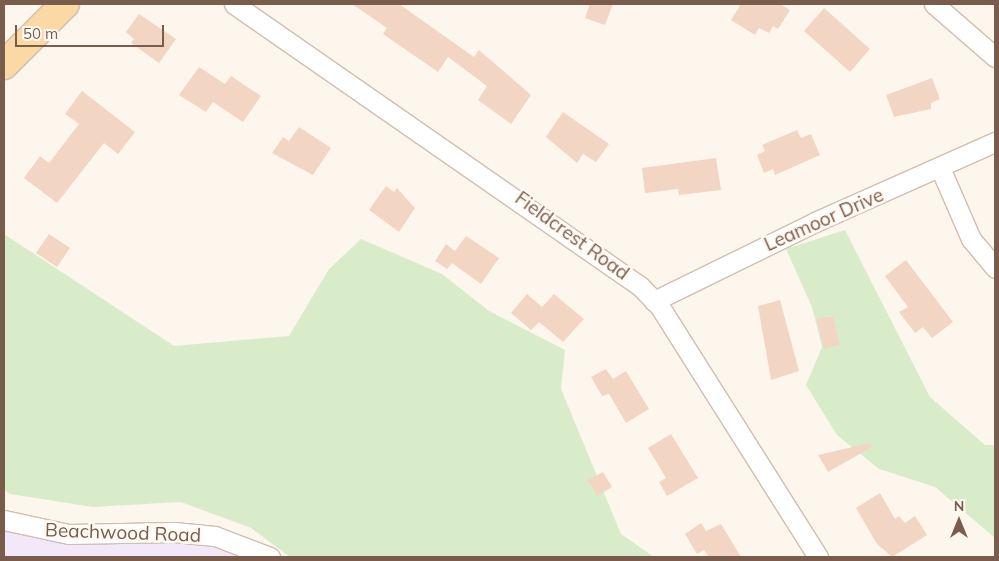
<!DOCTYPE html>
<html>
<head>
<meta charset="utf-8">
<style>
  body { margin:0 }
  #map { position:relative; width:999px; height:561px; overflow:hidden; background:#fdf6ec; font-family:Mulish,sans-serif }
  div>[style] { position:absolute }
  .education>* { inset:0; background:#f3e8fa }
  .green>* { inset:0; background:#d8ecc9 }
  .building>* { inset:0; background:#f3d5c3 }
  .roads { filter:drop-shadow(1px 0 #d1beb0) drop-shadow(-1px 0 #d1beb0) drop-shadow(0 1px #d1beb0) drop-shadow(0 -1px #d1beb0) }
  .minor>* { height:19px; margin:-9.5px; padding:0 9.5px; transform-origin:9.5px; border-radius:9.5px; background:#fff }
  .primary>* { height:28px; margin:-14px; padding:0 14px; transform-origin:14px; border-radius:14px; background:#fbd9a5 }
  span { translate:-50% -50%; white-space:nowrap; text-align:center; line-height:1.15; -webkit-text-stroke:5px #fffaf3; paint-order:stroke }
  .street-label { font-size:19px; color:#7a5c4d }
  .frame { position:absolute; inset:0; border:5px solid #7a5c4d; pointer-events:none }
  .north { position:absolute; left:934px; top:496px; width:50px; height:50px; -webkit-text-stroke:4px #fffaf3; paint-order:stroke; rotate:0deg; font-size:14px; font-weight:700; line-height:20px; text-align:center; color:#7a5c4d }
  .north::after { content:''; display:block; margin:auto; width:18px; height:22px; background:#7a5c4d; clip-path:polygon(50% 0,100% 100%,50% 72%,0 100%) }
  .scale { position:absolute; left:15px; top:25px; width:149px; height:22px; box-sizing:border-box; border:2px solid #7a5c4d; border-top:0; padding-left:6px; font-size:15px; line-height:18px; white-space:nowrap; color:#7a5c4d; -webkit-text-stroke:4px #fffaf3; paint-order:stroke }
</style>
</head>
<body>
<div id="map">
  <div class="education">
    <i style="clip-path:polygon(4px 527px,39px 538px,95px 545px,202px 542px,236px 550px,247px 557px,4px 557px)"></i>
  </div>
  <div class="green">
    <i style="clip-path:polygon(845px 230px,930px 397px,985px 445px,995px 445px,995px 538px,935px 487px,879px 469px,837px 435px,806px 385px,822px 347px,812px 307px,786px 249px)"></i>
    <i style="clip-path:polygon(4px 234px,174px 346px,289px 336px,329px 269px,361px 239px,442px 274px,489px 311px,565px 350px,561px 389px,621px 534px,654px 557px,290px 557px,251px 528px,181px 502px,93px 507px,10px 494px,4px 490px)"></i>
  </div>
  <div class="building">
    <i style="clip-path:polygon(352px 4px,399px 4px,474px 57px,479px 50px,531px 95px,511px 124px,478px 100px,487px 86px,448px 57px,438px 72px,383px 34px,387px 28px)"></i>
    <i style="clip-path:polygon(590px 4px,613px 4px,605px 25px,585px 18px)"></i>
    <i style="clip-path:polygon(741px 4px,780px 4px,790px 10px,778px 29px,773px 26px,769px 33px,759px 28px,755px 35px,731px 20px)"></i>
    <i style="clip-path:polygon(824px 8px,870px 49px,850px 72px,804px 31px)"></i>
    <i style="clip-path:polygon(139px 14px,176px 39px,159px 63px,131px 43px,134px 39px,126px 32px)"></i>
    <i style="clip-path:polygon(199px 67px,225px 84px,231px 76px,261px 96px,243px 122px,213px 102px,206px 112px,179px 95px)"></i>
    <i style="clip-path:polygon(932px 78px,940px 99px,931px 103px,931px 109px,894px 117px,886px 95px)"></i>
    <i style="clip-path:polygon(82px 91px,135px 132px,118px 154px,104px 143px,57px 203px,24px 178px,40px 156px,49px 163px,79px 124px,65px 114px)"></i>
    <i style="clip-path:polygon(563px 112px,609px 144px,596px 162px,583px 154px,577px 163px,546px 137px)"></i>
    <i style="clip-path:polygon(299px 127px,331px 148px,313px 175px,272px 153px,283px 137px,289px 141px)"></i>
    <i style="clip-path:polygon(797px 130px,801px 138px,811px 134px,820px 155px,775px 175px,773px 169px,764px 173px,757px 155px,765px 151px,762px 145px)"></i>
    <i style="clip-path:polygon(716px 158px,721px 190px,679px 195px,678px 189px,645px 193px,642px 168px)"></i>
    <i style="clip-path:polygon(386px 186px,394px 192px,397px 188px,415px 208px,399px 232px,369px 210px)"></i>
    <i style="clip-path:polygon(49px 234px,70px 248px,57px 267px,36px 253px)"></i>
    <i style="clip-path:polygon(466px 236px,499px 258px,481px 284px,452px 263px,447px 269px,435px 261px,446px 244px,455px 251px)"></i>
    <i style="clip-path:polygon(906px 260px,953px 322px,932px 338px,923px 327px,915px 333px,899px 312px,908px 307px,885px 276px)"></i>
    <i style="clip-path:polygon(527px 294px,542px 307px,554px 294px,584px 319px,563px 342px,539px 322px,531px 330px,511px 313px)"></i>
    <i style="clip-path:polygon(780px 300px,799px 371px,771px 380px,758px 306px)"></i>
    <i style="clip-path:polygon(833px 316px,840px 345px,824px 349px,817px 319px)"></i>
    <i style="clip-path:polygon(606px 369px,613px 379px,626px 371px,649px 409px,626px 423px,609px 394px,602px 396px,591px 377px)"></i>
    <i style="clip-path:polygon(671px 434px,698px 478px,667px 496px,659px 482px,666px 478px,648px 448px)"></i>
    <i style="clip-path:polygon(870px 443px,872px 447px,828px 472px,818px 455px)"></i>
    <i style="clip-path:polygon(603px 472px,612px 487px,597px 496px,588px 480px)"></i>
    <i style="clip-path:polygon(880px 493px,895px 519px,899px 516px,905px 523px,915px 516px,927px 535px,892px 557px,877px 544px,856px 508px)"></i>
    <i style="clip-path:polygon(701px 523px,706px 531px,721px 524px,741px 557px,709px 557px,704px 550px,697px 554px,685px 534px)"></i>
  </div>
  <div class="roads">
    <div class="minor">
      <i style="left:234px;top:4px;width:493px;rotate:34.8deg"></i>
      <i style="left:639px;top:285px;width:30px;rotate:46deg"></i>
      <i style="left:660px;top:307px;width:296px;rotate:57.7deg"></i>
      <i style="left:934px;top:4px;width:81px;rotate:41deg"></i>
      <i style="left:941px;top:170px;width:75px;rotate:66.5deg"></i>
      <i style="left:971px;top:239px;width:38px;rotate:50deg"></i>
      <i style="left:654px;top:301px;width:179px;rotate:-26.1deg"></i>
      <i style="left:815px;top:222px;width:197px;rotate:-24deg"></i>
      <i style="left:4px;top:520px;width:66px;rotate:12.2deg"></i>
      <i style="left:69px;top:534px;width:105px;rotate:-1.1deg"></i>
      <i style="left:174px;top:532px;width:41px;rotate:5.6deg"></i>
      <i style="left:215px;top:536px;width:59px;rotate:20.9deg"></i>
    </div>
    <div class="primary">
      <i style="left:4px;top:65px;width:86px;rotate:-45deg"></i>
    </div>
  </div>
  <div class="street-label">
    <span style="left:824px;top:220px;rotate:-24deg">Leamoor Drive</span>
    <span style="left:572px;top:236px;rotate:36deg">Fieldcrest Road</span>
    <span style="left:123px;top:533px;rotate:2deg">Beachwood Road</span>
  </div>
  <div class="frame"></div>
  <div class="north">N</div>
  <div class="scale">50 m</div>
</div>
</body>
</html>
